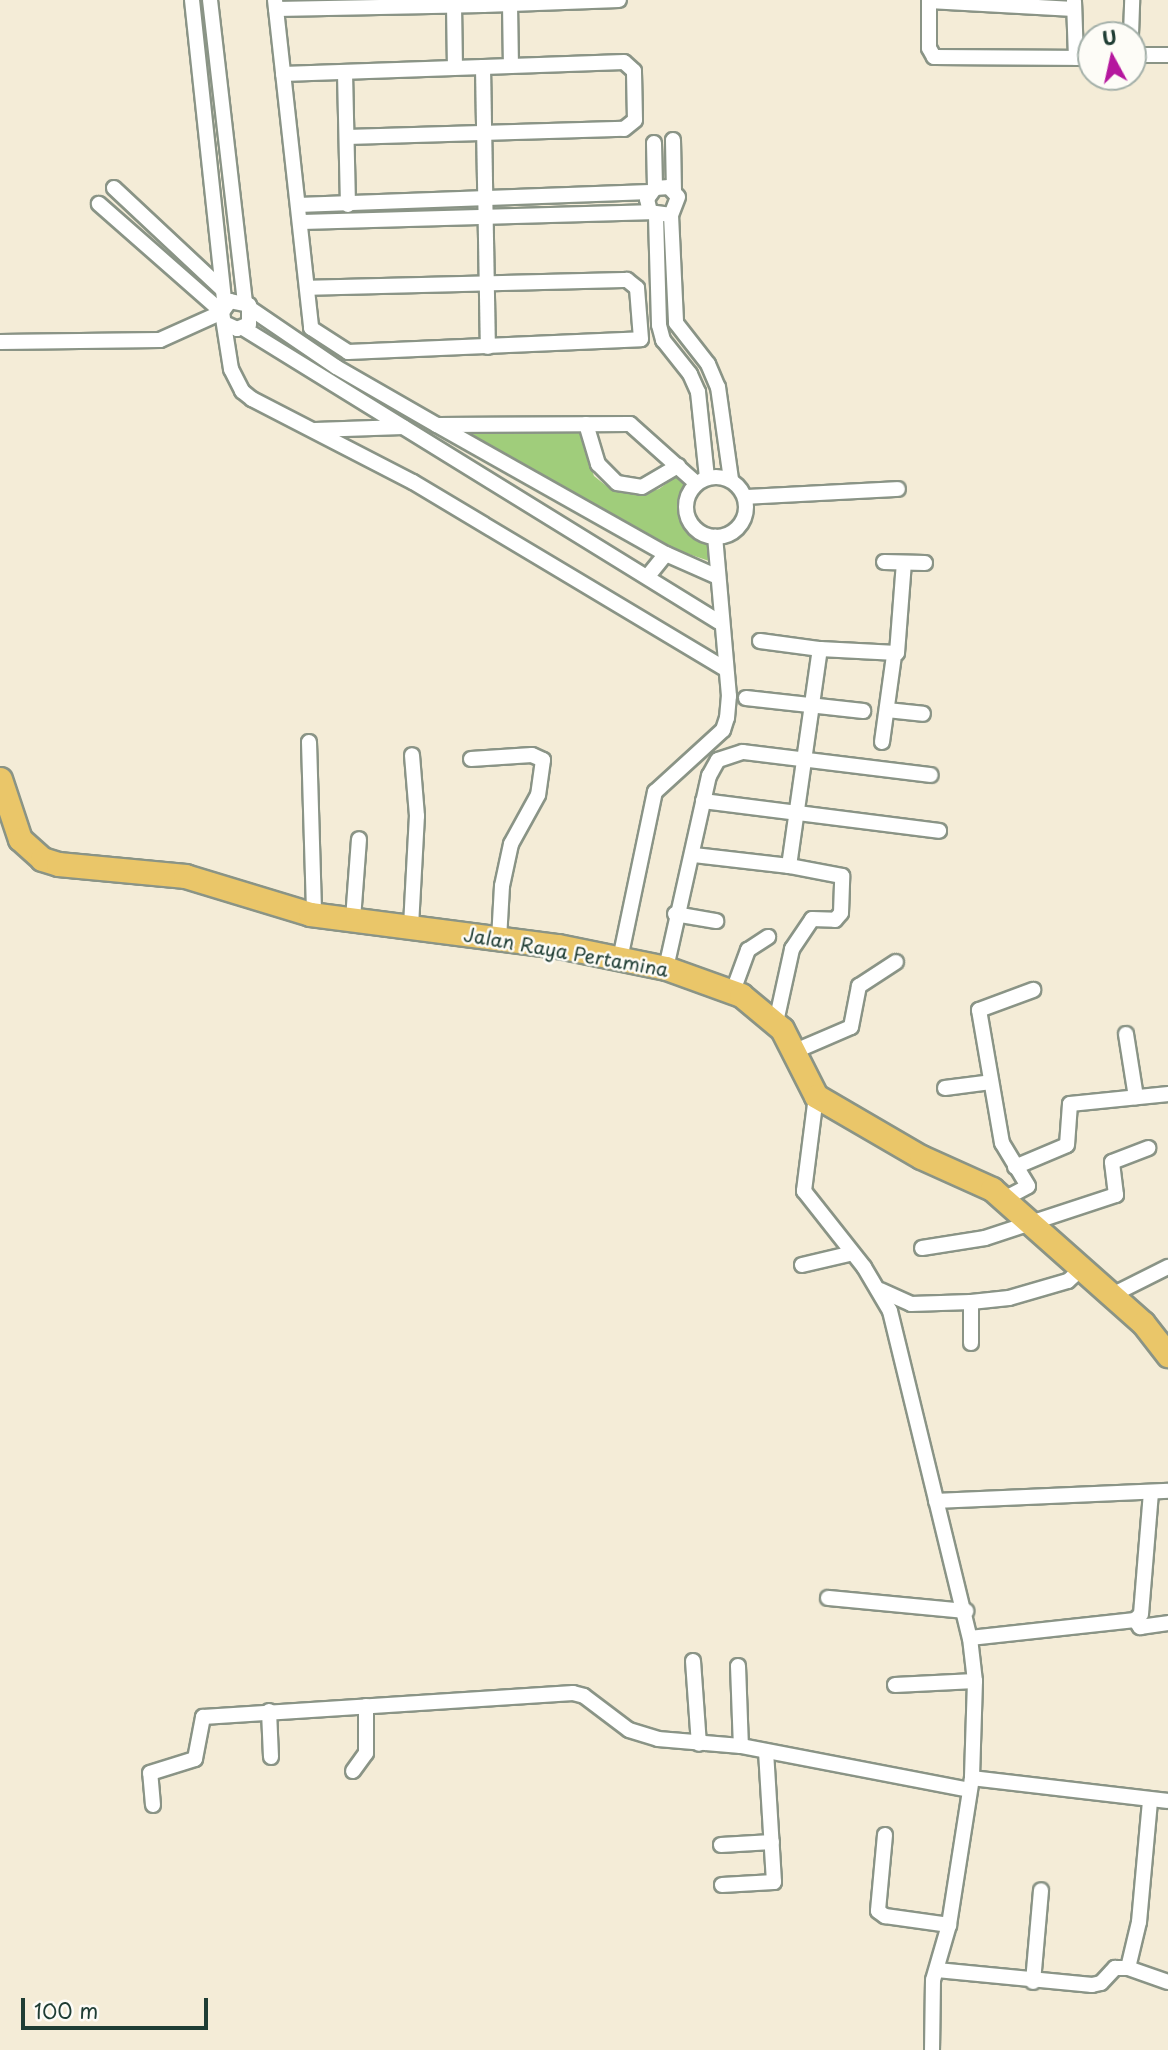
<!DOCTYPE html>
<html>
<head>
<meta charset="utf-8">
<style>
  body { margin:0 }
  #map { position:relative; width:1168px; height:2050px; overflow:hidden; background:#f4ecd7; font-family:"Playpen Sans",sans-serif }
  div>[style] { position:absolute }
  .green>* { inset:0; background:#a0cd7b }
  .roads { filter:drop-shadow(2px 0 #8a9486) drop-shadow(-2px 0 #8a9486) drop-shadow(0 2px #8a9486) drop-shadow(0 -2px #8a9486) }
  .minor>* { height:14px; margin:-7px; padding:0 7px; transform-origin:7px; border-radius:7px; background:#fff }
  .minor>.ring { margin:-7px; padding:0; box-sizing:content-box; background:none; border:14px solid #fff; border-radius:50% }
  .primary>* { height:23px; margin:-11.5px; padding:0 11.5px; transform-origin:11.5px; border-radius:11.5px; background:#eac669 }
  span { translate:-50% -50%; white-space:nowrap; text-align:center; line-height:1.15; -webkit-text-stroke:5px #fdfcf7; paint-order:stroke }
  .street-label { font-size:19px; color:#1f3d34 }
  .north { position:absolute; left:1077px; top:21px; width:70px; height:70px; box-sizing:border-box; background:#fdfcf7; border:2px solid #a4b0a9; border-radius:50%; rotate:352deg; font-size:19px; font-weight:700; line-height:28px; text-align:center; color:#1f3d34 }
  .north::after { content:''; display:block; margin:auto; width:24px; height:32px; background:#b5179e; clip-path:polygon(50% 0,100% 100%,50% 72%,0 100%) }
  .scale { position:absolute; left:21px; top:1998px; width:187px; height:32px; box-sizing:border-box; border:4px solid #1f3d34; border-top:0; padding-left:9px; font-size:21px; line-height:24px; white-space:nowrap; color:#1f3d34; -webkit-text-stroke:5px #fdfcf7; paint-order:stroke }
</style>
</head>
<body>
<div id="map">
  <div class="green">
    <i style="clip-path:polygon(462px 430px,579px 430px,594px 476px,609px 488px,638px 495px,659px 489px,678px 475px,687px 483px,677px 502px,681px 521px,693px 538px,710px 545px,712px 562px,671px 548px)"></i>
  </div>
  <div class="roads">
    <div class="minor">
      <i style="left:192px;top:0;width:309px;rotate:83.9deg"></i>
      <i style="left:210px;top:0;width:304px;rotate:83.4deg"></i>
      <i style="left:275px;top:0;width:330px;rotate:83.7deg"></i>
      <i style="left:311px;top:328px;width:44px;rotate:33deg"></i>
      <i style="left:348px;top:352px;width:293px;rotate:-2.5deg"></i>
      <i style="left:641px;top:339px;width:51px;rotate:-94.5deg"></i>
      <i style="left:637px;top:288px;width:13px;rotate:-141deg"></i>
      <i style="left:627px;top:280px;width:320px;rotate:178.6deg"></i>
      <i style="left:483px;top:0;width:5px;rotate:90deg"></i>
      <i style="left:483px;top:5px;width:136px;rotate:-2.1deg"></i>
      <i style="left:929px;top:0;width:48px;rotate:90deg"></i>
      <i style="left:929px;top:48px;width:10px;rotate:61deg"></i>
      <i style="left:934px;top:57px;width:157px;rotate:0.4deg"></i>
      <i style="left:929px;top:1px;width:145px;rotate:3.2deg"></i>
      <i style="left:1074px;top:1px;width:57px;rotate:88deg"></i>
      <i style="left:510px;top:4px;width:62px;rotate:89.1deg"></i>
      <i style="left:454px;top:5px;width:62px;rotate:89.1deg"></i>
      <i style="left:276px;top:9px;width:207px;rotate:-1.1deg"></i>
      <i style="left:1131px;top:35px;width:35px;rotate:-88deg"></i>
      <i style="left:1133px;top:55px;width:35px"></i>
      <i style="left:345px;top:73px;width:132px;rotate:88.7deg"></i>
      <i style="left:283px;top:74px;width:200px;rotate:-2deg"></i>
      <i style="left:483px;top:67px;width:280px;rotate:89deg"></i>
      <i style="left:347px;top:137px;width:277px;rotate:-1.7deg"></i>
      <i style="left:624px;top:129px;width:14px;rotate:-39deg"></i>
      <i style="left:635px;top:120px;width:49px;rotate:-91.2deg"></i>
      <i style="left:634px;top:71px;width:13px;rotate:-138deg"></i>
      <i style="left:624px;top:62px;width:141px;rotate:178deg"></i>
      <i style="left:673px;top:140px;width:51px;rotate:88.9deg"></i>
      <i style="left:654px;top:143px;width:45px;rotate:88.7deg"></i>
      <i style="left:114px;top:188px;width:148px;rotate:43.1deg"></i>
      <i style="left:298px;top:205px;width:352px;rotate:-2.1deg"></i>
      <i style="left:671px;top:215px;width:21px;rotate:-172deg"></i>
      <i style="left:650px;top:212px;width:13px;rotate:-103deg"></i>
      <i style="left:647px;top:199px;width:14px;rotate:-54deg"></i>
      <i style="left:655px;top:188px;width:14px;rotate:-4deg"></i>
      <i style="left:669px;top:187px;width:13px;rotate:48deg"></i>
      <i style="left:678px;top:197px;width:19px;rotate:111deg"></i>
      <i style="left:671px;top:215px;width:108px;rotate:87.3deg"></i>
      <i style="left:676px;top:323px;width:52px;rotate:52deg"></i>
      <i style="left:708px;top:364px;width:25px;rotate:67deg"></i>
      <i style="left:718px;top:387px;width:94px;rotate:82deg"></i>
      <i style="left:656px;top:216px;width:109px;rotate:88.4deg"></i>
      <i style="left:659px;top:325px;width:16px;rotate:75deg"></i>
      <i style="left:663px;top:340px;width:43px;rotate:51.5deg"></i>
      <i style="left:690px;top:374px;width:20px;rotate:66deg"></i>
      <i style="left:698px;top:392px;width:86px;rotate:84deg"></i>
      <i style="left:300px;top:222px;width:350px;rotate:-1.6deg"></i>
      <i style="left:251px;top:309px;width:103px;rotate:34.3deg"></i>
      <i style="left:336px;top:367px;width:116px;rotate:29.9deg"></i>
      <i style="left:437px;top:425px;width:263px;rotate:29.4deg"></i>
      <i style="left:666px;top:554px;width:57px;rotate:23.9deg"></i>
      <i style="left:226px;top:324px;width:12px;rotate:24deg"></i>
      <i style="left:237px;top:329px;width:13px;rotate:-23deg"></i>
      <i style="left:249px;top:324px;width:19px;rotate:-90deg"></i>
      <i style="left:249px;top:305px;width:19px;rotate:-168deg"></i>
      <i style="left:230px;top:301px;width:14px;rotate:126deg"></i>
      <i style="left:222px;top:312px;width:58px;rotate:81deg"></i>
      <i style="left:231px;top:369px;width:25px;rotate:63deg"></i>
      <i style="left:242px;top:391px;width:13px;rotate:39deg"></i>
      <i style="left:252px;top:399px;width:181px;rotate:27.3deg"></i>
      <i style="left:413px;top:482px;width:364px;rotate:30.9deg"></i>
      <i style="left:243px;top:328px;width:559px;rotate:31.7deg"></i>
      <i style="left:0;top:342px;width:160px;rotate:-0.7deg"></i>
      <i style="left:160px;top:340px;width:68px;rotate:-24.3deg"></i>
      <i style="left:222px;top:312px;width:164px;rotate:-138.7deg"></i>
      <i style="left:586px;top:424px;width:42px;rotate:73.3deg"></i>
      <i style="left:598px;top:464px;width:27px;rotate:45deg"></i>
      <i style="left:617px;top:483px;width:25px;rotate:9deg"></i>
      <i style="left:642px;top:487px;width:42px;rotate:-30.3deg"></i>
      <i style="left:437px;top:425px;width:193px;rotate:-0.3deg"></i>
      <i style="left:630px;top:424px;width:89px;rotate:41.8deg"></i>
      <i style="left:315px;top:430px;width:88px;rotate:-2deg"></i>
      <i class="ring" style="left:686px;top:477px;width:46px;height:46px"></i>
      <i style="left:745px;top:497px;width:153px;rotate:-3deg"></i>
      <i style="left:884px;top:562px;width:41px;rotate:1.4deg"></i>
      <i style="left:648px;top:576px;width:28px;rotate:-51deg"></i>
      <i style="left:760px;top:641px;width:61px;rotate:7.6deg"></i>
      <i style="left:746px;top:698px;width:118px;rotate:6.3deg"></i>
      <i style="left:887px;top:710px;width:36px;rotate:6deg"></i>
      <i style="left:309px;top:742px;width:173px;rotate:88.3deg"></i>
      <i style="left:882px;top:742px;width:87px;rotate:-82.1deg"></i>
      <i style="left:471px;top:759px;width:61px;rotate:-3.8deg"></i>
      <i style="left:532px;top:755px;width:12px;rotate:24deg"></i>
      <i style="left:543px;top:760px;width:35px;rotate:98deg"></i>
      <i style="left:538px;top:795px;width:56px;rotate:118.9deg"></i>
      <i style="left:511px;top:844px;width:43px;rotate:102.1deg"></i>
      <i style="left:502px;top:886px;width:53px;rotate:93.2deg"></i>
      <i style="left:703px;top:801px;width:238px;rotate:7.2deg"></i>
      <i style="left:694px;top:855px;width:96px;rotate:6.6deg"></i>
      <i style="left:675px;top:914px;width:42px;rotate:9.7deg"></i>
      <i style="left:353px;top:919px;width:80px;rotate:-85.7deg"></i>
      <i style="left:411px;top:926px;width:110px;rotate:-86.9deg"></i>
      <i style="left:417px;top:816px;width:61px;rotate:-94.7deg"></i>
      <i style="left:620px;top:959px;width:171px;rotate:-78.2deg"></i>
      <i style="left:655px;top:792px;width:92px;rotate:-42.4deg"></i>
      <i style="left:723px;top:730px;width:13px;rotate:-72deg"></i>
      <i style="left:727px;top:718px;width:22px;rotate:-85deg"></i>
      <i style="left:729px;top:696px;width:160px;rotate:-95deg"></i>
      <i style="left:666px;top:968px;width:197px;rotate:-77.4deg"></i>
      <i style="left:709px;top:776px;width:18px;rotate:-61deg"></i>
      <i style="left:718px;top:760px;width:26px;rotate:-18deg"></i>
      <i style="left:743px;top:752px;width:189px;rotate:7deg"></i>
      <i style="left:733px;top:991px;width:44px;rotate:-69.9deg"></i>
      <i style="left:748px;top:950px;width:24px;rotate:-33deg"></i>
      <i style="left:776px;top:1022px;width:75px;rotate:-77.6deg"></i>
      <i style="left:792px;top:949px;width:36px;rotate:-56deg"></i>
      <i style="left:812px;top:919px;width:23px;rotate:2deg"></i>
      <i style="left:835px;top:920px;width:9px;rotate:-49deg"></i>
      <i style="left:841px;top:913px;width:37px;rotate:-88deg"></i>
      <i style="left:842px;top:876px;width:54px;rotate:-169.3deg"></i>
      <i style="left:789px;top:866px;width:219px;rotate:-81.9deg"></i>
      <i style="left:820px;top:649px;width:77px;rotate:3deg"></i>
      <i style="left:897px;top:653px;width:90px;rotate:-85.6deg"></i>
      <i style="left:1126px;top:1034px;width:64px;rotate:81deg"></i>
      <i style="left:793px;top:1052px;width:63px;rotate:-23.3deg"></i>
      <i style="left:851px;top:1027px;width:42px;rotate:-79deg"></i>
      <i style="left:859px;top:986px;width:44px;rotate:-33deg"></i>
      <i style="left:945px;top:1088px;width:46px;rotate:-7.4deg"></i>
      <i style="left:816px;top:1096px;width:96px;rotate:97.2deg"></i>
      <i style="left:804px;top:1191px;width:97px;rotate:51.7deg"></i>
      <i style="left:864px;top:1267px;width:51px;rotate:59.4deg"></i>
      <i style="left:890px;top:1311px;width:337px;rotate:76.3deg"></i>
      <i style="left:970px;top:1638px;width:43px;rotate:83.4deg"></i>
      <i style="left:975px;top:1681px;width:97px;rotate:91.8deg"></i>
      <i style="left:972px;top:1778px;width:149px;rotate:98.9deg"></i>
      <i style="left:949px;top:1925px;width:57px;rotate:106.2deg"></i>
      <i style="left:933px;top:1980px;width:70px;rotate:90.8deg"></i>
      <i style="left:1015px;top:1167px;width:56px;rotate:-22.9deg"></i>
      <i style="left:1067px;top:1145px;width:41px;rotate:-85.8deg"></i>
      <i style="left:1070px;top:1104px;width:99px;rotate:-5.8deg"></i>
      <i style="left:1004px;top:1199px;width:27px;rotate:-28deg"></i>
      <i style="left:1028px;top:1186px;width:50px;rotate:-121.2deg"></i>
      <i style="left:1002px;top:1143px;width:135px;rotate:-99.8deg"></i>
      <i style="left:979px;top:1010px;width:58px;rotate:-20.3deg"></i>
      <i style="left:922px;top:1248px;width:64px;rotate:-9deg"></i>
      <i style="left:985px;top:1238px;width:138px;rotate:-18.2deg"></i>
      <i style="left:1116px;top:1195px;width:33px;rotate:-97deg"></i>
      <i style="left:1112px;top:1162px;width:39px;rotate:-21deg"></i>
      <i style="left:802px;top:1265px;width:52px;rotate:-13.2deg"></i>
      <i style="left:880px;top:1290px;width:34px;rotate:24deg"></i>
      <i style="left:911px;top:1304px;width:60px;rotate:-1.9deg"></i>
      <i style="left:971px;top:1302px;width:38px;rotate:-6deg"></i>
      <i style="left:1009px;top:1298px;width:61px;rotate:-16.1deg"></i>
      <i style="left:1068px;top:1281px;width:18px;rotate:-43deg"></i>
      <i style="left:1112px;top:1295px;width:63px;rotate:-26.6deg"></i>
      <i style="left:971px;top:1343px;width:41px;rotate:-90deg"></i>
      <i style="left:936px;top:1501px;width:232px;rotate:-2.5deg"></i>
      <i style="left:828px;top:1598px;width:139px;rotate:5.4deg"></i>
      <i style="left:1135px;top:1620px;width:9px;rotate:54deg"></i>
      <i style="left:1140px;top:1627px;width:28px;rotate:-8deg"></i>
      <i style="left:970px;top:1638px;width:166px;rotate:-6.2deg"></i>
      <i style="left:1135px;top:1620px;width:8px;rotate:-45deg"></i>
      <i style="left:1141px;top:1614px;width:121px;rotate:-85.3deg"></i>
      <i style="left:693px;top:1661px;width:83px;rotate:85.9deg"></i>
      <i style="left:738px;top:1666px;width:80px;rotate:87.9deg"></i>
      <i style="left:895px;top:1685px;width:80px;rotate:-2.9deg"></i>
      <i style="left:269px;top:1711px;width:46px;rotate:87.5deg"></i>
      <i style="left:353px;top:1771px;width:22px;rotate:-54deg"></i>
      <i style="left:366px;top:1753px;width:47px;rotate:-90deg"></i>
      <i style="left:972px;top:1778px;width:197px;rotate:6.7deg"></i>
      <i style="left:153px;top:1805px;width:32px;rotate:-95deg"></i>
      <i style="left:150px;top:1773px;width:47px;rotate:-17.3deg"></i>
      <i style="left:195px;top:1759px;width:43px;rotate:-79.2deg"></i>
      <i style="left:203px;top:1717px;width:371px;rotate:-3.7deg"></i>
      <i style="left:573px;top:1693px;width:11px;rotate:15deg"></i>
      <i style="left:584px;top:1696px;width:56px;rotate:37.1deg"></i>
      <i style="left:629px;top:1730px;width:30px;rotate:17deg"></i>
      <i style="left:658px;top:1739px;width:83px;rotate:4.8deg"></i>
      <i style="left:741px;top:1746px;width:232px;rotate:10.9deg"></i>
      <i style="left:885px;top:1835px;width:76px;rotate:95.3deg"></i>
      <i style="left:878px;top:1911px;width:9px;rotate:36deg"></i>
      <i style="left:885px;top:1916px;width:65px;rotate:8deg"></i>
      <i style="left:721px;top:1845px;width:51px;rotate:-3.4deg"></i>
      <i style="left:722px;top:1885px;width:52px;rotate:-3.3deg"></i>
      <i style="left:774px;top:1882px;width:131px;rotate:-93.5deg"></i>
      <i style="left:1128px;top:1968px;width:47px;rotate:-76.6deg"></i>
      <i style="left:1139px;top:1922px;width:121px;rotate:-84.8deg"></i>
      <i style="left:937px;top:1970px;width:156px;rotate:5.5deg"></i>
      <i style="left:1092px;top:1985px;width:9px;rotate:-13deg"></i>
      <i style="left:1101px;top:1983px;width:21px;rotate:-47deg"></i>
      <i style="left:1115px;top:1968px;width:13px"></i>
      <i style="left:1128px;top:1968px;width:42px;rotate:19.3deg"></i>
      <i style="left:1033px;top:1982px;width:92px;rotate:-85deg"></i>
    </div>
    <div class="primary">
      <i style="left:0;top:779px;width:63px;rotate:71.6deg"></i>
      <i style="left:20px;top:839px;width:30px;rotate:42deg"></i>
      <i style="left:42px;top:859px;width:17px;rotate:17deg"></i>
      <i style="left:58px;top:864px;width:128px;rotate:5.4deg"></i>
      <i style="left:185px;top:876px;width:131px;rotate:16.9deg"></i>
      <i style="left:310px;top:914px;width:250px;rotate:7.4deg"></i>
      <i style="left:558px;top:946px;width:110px;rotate:11.5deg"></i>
      <i style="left:666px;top:968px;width:80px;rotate:19.8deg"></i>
      <i style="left:741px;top:995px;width:53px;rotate:39.7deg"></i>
      <i style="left:782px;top:1029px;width:75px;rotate:63.1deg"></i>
      <i style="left:816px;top:1096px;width:121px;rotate:30.2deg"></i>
      <i style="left:921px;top:1157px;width:78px;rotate:24.3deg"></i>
      <i style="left:992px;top:1189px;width:202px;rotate:41.6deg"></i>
      <i style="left:1143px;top:1323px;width:41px;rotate:52deg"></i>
    </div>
  </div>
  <div class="street-label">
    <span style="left:566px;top:952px;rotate:10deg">Jalan Raya Pertamina</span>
  </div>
  <div class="north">U</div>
  <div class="scale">100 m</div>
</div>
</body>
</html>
